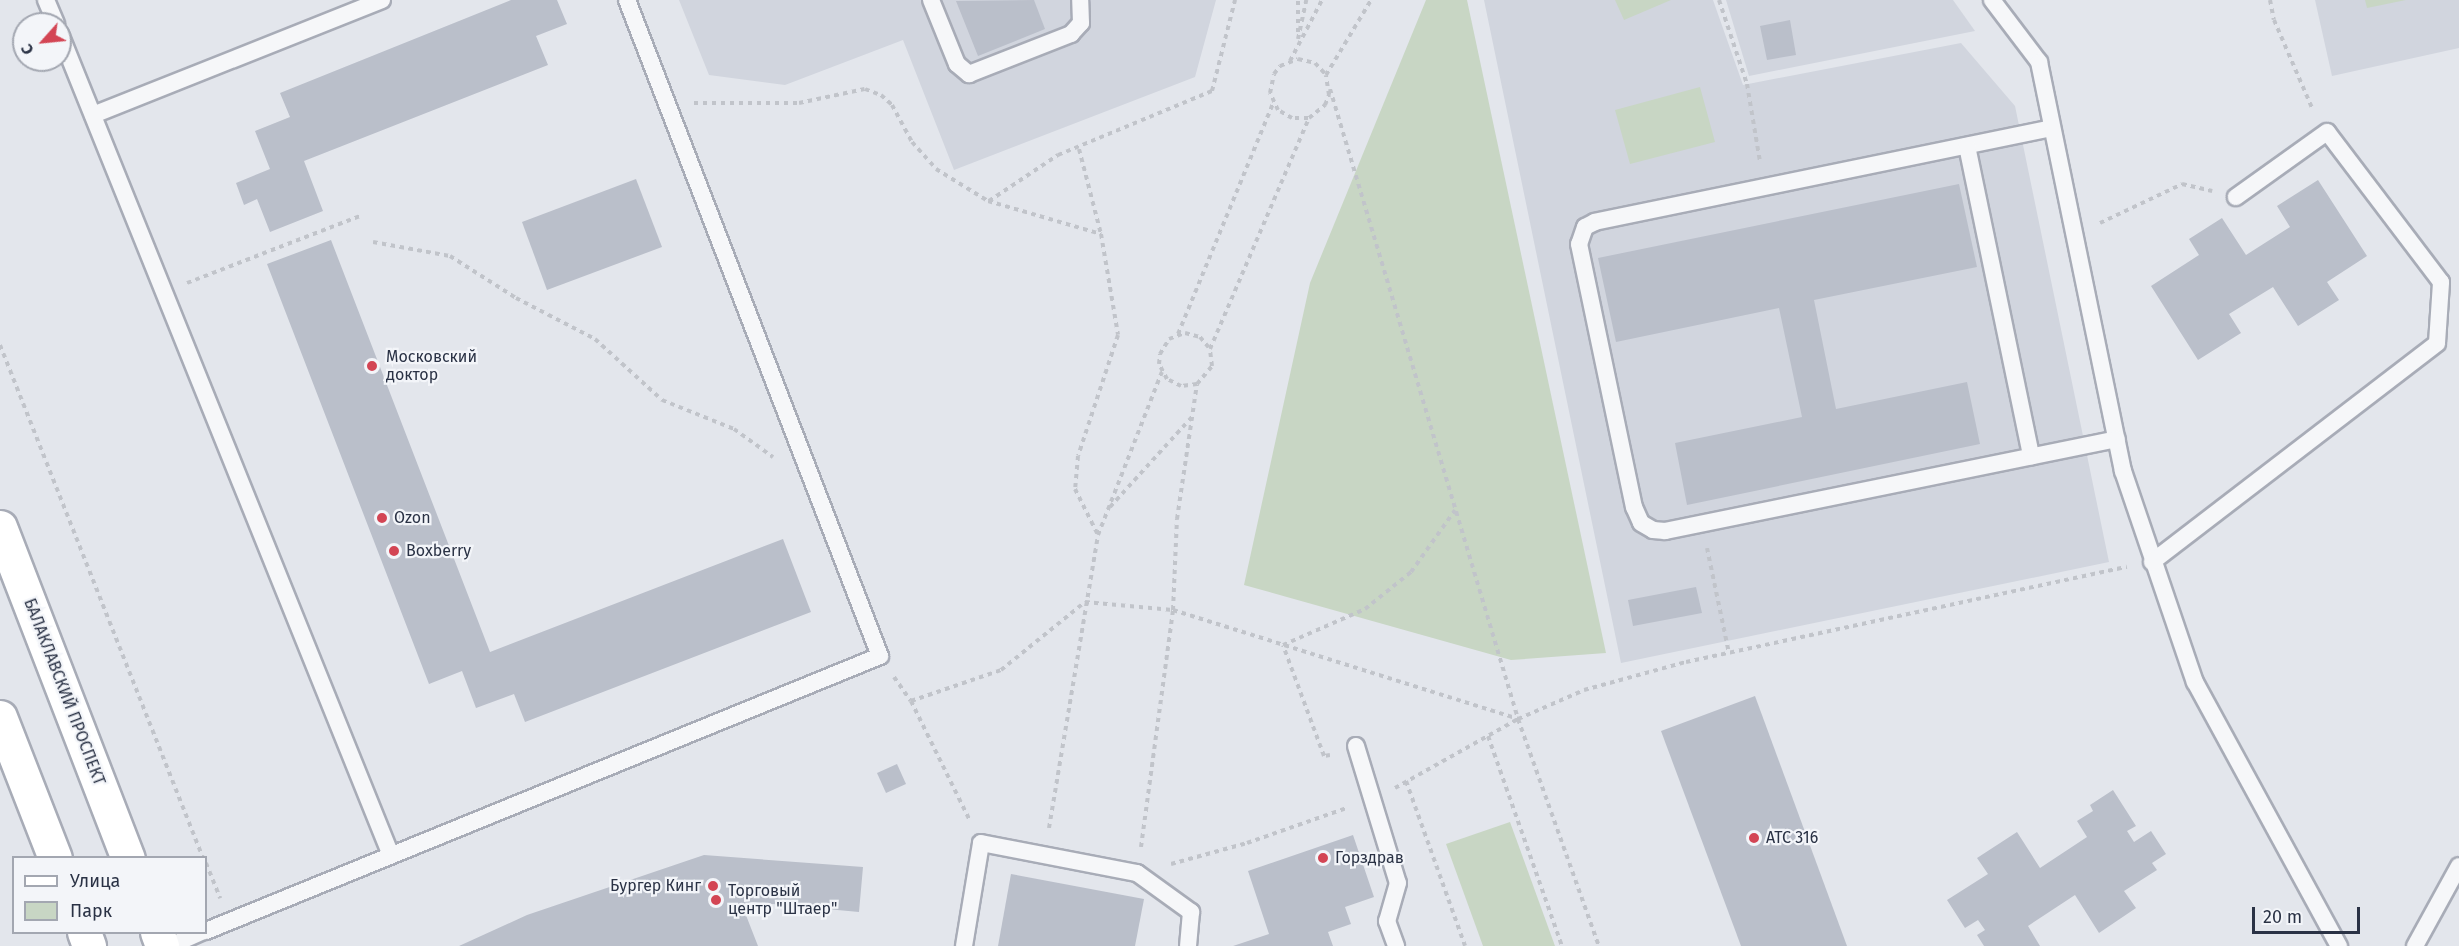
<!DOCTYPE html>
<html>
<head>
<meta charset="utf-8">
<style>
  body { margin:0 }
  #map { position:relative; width:2459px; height:946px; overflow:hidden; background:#e3e6ec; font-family:"Fira Sans",sans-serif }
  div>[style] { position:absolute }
  .built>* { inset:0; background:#d1d5de }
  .green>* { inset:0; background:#c8d6c4 }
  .building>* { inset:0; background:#babfca }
  .path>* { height:4px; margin-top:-2px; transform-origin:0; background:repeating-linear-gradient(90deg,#c1c4ca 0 4.5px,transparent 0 9px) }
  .roads { filter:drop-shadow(2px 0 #a8acb7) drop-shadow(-2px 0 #a8acb7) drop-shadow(0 2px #a8acb7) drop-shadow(0 -2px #a8acb7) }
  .service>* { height:16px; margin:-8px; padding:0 8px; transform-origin:8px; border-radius:8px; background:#f6f7f9 }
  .secondary>* { height:33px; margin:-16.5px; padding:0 16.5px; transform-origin:16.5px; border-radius:16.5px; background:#fff }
  .dots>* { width:16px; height:16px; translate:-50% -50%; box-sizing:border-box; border:3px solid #f3f5f9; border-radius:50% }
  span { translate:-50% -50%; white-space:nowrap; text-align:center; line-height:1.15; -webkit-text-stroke:4.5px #f3f5f9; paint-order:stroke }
  .poi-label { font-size:16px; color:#2a3245 }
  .left { translate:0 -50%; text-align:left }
  .right { translate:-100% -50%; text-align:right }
  .street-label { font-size:16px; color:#2a3245 }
  .legend { position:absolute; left:12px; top:856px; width:195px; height:78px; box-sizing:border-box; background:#f3f5f9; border:2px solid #a3a7b1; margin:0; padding:8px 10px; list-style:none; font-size:18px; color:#2a3245 }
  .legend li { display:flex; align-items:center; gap:12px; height:30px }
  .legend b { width:30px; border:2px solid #a3a7b1 }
  .north { position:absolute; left:12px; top:12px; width:60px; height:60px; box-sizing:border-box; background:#f3f5f9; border:2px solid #a3a7b1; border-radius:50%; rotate:243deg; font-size:16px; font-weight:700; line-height:24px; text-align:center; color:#2a3245 }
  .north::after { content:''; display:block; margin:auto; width:21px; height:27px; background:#d34554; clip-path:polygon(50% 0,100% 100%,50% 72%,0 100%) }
  .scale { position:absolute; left:2252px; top:907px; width:108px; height:27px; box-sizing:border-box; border:3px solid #2a3245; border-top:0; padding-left:8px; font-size:18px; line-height:21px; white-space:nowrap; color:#2a3245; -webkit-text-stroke:4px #f3f5f9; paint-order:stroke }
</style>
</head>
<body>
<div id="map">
  <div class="built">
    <i style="clip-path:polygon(679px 0,1216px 0,1195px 77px,954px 170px,903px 40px,785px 85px,709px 75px)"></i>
    <i style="clip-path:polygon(1484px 0,1713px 0,1743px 85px,1961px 43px,2015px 106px,2109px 562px,1621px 663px)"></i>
    <i style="clip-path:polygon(1726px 0,1953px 0,1975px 31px,1749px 76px)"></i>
    <i style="clip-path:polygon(2315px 0,2459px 0,2459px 48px,2332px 76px)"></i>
  </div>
  <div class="green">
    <i style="clip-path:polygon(1426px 0,1467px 0,1606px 653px,1511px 660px,1244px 585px,1310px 283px)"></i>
    <i style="clip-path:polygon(1615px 0,1671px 0,1624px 20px)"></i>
    <i style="clip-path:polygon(2365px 0,2406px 0,2367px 8px)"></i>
    <i style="clip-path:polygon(1700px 87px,1715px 142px,1630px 164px,1615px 110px)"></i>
    <i style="clip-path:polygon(1510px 822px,1555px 946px,1483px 946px,1446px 844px)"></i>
  </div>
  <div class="building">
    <i style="clip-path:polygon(511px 0,557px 0,567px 24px,536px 36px,548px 65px,304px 161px,323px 211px,270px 232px,257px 199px,244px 205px,236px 183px,270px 169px,255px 131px,290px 117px,280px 93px)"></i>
    <i style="clip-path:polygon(1034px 0,1045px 29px,978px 56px,956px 1px)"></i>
    <i style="clip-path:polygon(1790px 20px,1796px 55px,1767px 60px,1760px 26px)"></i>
    <i style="clip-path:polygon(636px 179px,662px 247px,547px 290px,522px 222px)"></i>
    <i style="clip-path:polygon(2318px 180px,2367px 256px,2327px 282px,2339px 300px,2298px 326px,2273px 287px,2229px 314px,2241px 333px,2198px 360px,2151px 286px,2199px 255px,2189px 239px,2222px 218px,2246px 255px,2290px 227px,2277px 206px)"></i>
    <i style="clip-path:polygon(1959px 184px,1977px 267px,1814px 300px,1836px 409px,1967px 382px,1980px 444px,1687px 505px,1675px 443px,1802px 417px,1779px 308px,1616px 342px,1598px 258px)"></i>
    <i style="clip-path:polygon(331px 240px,490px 652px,783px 539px,811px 612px,525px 722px,514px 694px,476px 708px,462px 671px,429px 684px,267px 264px)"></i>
    <i style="clip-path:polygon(1696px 587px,1702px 613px,1633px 626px,1628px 600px)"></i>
    <i style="clip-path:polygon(1755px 696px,1847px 946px,1741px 946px,1661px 731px)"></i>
    <i style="clip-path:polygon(897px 764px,906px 784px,886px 793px,877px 773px)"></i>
    <i style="clip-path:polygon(2113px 790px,2136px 826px,2127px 831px,2134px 842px,2151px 831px,2166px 854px,2152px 863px,2157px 870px,2124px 891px,2136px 908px,2099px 933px,2075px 895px,2028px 926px,2040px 946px,1984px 946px,1977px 935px,1985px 930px,1978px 920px,1965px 928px,1947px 900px,1988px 874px,1977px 858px,2017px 832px,2040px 868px,2087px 837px,2077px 821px,2093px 811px,2090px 805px)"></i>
    <i style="clip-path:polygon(1353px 835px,1374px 897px,1345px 907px,1351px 924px,1328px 932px,1333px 946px,1233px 946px,1269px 934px,1248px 871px)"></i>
    <i style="clip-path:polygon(704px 855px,863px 867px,859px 912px,752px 902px,742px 905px,758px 946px,459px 946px,527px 915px)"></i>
    <i style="clip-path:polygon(1011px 874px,1144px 899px,1135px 946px,998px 946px)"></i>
  </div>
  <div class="path">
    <i style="left:1719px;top:0;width:89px;rotate:71.6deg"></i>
    <i style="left:1747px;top:84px;width:79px;rotate:80.5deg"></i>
    <i style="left:2270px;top:0;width:20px;rotate:79deg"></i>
    <i style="left:2274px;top:20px;width:98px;rotate:66.6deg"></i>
    <i style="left:1298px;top:32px;width:32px;rotate:-90deg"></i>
    <i style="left:1298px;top:39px;width:40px;rotate:-78deg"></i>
    <i style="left:1290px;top:61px;width:69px;rotate:-62.3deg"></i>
    <i style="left:1330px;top:89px;width:657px;rotate:73.38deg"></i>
    <i style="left:1518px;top:719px;width:241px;rotate:70.4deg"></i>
    <i style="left:694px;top:103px;width:105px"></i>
    <i style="left:799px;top:103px;width:67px;rotate:-12deg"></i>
    <i style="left:865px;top:89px;width:17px;rotate:21deg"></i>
    <i style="left:881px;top:95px;width:15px;rotate:42deg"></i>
    <i style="left:892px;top:105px;width:42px;rotate:61.6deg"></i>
    <i style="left:912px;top:142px;width:36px;rotate:48deg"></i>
    <i style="left:936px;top:169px;width:61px;rotate:31.6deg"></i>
    <i style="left:988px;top:201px;width:118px;rotate:16.3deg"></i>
    <i style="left:1308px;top:118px;width:16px;rotate:180deg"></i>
    <i style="left:1292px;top:118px;width:16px;rotate:-150deg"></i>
    <i style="left:1278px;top:110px;width:19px;rotate:-115deg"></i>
    <i style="left:1270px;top:93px;width:19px;rotate:-78deg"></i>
    <i style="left:1274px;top:74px;width:10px;rotate:-53deg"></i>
    <i style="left:1280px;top:66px;width:19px;rotate:-21deg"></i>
    <i style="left:1298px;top:59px;width:17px;rotate:13deg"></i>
    <i style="left:1315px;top:63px;width:16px;rotate:47deg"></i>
    <i style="left:1079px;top:149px;width:88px;rotate:75.5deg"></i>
    <i style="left:1101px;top:234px;width:102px;rotate:80.4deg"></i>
    <i style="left:1118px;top:335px;width:127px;rotate:108.3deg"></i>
    <i style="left:1078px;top:456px;width:33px;rotate:95deg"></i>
    <i style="left:1075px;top:489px;width:51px;rotate:63.4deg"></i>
    <i style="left:989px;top:201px;width:83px;rotate:-33.7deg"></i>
    <i style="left:1058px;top:155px;width:167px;rotate:-22.6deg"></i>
    <i style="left:1212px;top:91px;width:94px;rotate:-75.8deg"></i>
    <i style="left:2100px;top:223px;width:91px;rotate:-25.4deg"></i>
    <i style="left:2182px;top:184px;width:31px;rotate:13deg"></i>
    <i style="left:373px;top:242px;width:78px;rotate:10.3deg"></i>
    <i style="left:450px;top:256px;width:78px;rotate:32.5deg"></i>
    <i style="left:516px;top:298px;width:89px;rotate:27.4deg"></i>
    <i style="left:595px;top:339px;width:91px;rotate:42.3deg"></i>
    <i style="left:662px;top:400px;width:78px;rotate:21.9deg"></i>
    <i style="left:734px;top:429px;width:48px;rotate:35.7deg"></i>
    <i style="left:187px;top:283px;width:188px;rotate:-21.2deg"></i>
    <i style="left:1178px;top:334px;width:250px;rotate:-67.6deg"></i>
    <i style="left:0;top:345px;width:552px;rotate:68.41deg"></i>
    <i style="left:1197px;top:384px;width:16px;rotate:173deg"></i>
    <i style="left:1181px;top:386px;width:16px;rotate:-153deg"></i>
    <i style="left:1167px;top:379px;width:17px;rotate:-118deg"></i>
    <i style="left:1159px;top:364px;width:10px;rotate:-84deg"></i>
    <i style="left:1160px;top:354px;width:17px;rotate:-59deg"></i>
    <i style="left:1169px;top:339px;width:17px;rotate:-21deg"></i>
    <i style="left:1185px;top:333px;width:16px;rotate:15deg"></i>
    <i style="left:1200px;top:337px;width:16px;rotate:50deg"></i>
    <i style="left:1110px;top:507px;width:122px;rotate:-47.7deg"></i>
    <i style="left:1707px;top:548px;width:107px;rotate:78.2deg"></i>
    <i style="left:894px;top:677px;width:29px;rotate:55deg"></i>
    <i style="left:911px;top:701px;width:134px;rotate:63.8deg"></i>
    <i style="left:911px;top:701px;width:95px;rotate:-19deg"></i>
    <i style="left:1001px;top:670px;width:108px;rotate:-39deg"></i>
    <i style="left:1085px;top:602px;width:88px;rotate:5.2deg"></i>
    <i style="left:1173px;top:610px;width:362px;rotate:17.5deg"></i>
    <i style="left:1488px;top:736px;width:223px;rotate:70.6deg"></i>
    <i style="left:1330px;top:755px;width:6px;rotate:171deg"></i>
    <i style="left:1324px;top:756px;width:118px;rotate:-110.3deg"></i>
    <i style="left:1283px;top:645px;width:90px;rotate:-23.7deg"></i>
    <i style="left:1365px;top:609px;width:59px;rotate:-38.8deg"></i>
    <i style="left:1411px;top:572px;width:76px;rotate:-54.6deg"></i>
    <i style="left:1406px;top:781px;width:175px;rotate:70.3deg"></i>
    <i style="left:1395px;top:788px;width:141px;rotate:-29.3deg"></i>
    <i style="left:1518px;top:719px;width:72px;rotate:-23.7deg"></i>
    <i style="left:1584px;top:690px;width:106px;rotate:-15.4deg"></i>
    <i style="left:1686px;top:662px;width:451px;rotate:-12.2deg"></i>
    <i style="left:1049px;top:828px;width:297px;rotate:-80.5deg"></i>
    <i style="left:1098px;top:535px;width:175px;rotate:-68.6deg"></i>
    <i style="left:1141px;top:847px;width:239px;rotate:-82.3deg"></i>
    <i style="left:1173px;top:610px;width:91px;rotate:-87.5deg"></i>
    <i style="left:1177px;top:519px;width:136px;rotate:-81.6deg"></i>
    <i style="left:1197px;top:384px;width:23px;rotate:-50deg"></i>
    <i style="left:1212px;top:366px;width:17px;rotate:-97deg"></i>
    <i style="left:1210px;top:349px;width:251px;rotate:-66.8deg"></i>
    <i style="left:1309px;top:118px;width:21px;rotate:-39deg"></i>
    <i style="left:1325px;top:105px;width:11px;rotate:-68deg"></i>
    <i style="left:1329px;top:95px;width:20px;rotate:-99deg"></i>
    <i style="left:1326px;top:75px;width:87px;rotate:-59deg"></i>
    <i style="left:206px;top:863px;width:38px;rotate:68deg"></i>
    <i style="left:1171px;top:864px;width:79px;rotate:-15.4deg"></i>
    <i style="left:1247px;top:843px;width:106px;rotate:-19.3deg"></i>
  </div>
  <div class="roads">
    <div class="service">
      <i style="left:46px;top:0;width:26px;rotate:67deg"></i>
      <i style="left:931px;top:0;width:69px;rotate:67.9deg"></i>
      <i style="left:957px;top:64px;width:16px;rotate:40deg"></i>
      <i style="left:969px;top:74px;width:110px;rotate:-21.4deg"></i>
      <i style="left:1071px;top:34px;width:15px;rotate:-48deg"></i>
      <i style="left:1081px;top:23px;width:23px;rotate:-92deg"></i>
      <i style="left:1992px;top:0;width:78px;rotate:52.8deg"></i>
      <i style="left:2039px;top:62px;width:418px;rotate:78.4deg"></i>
      <i style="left:2123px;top:471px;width:223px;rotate:71.2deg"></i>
      <i style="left:2195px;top:682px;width:301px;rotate:61.4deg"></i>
      <i style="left:60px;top:34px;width:883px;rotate:68.05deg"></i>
      <i style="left:93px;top:115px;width:311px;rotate:-21.7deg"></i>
      <i style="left:2052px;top:128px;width:467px;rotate:168.4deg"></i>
      <i style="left:1595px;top:222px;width:11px;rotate:153deg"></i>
      <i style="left:1585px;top:227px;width:18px;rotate:109deg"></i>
      <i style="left:1579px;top:244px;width:269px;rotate:78.2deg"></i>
      <i style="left:1634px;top:507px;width:17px;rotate:66deg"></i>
      <i style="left:1641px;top:523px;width:14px;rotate:30deg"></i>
      <i style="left:1653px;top:530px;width:12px;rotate:5deg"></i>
      <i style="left:1665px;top:531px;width:461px;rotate:-11.5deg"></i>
      <i style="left:1967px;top:146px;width:317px;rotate:78.3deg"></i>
      <i style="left:2152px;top:562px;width:359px;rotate:-37.5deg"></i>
      <i style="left:2437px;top:343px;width:61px;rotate:-86.2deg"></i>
      <i style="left:2441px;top:282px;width:188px;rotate:-127.2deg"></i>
      <i style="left:2327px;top:132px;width:112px;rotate:144.5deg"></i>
      <i style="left:1356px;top:746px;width:143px;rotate:73deg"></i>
      <i style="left:1398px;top:883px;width:40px;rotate:106deg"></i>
      <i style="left:1387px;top:921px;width:27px;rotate:70deg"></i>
      <i style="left:206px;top:931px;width:728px;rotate:-22.2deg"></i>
      <i style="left:880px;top:656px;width:703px;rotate:-111.09deg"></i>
      <i style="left:170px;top:946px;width:35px;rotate:-24deg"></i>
      <i style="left:964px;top:946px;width:104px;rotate:-80.6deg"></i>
      <i style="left:981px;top:843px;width:159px;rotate:10.9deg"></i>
      <i style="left:1137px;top:873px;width:67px;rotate:35.8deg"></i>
      <i style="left:1191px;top:912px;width:34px;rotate:95deg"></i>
      <i style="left:2415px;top:946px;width:91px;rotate:-61.2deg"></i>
    </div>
    <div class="secondary">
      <i style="left:0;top:527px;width:355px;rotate:68.9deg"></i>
      <i style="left:0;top:717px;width:151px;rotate:68.7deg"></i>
      <i style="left:84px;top:932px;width:15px;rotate:70deg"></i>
      <i style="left:157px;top:932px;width:15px;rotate:70deg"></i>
    </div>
  </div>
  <div class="dots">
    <i style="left:372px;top:366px;background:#d34554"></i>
    <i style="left:382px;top:518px;background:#d34554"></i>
    <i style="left:394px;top:551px;background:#d34554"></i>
    <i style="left:1754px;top:838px;background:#d34554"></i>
    <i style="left:1323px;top:858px;background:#d34554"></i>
    <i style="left:713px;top:886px;background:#d34554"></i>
    <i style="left:716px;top:900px;background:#d34554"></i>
  </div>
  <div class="poi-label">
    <span class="left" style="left:386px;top:366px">Московский<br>доктор</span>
    <span class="left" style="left:394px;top:518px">Ozon</span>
    <span class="left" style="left:406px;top:551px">Boxberry</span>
    <span class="left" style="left:1766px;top:838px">АТС 316</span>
    <span class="left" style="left:1335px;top:858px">Горздрав</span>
    <span class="right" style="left:701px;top:886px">Бургер Кинг</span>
    <span class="left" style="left:728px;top:900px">Торговый<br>центр "Штаер"</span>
  </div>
  <div class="street-label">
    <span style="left:64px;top:692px;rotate:69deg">БАЛАКЛАВСКИЙ ПРОСПЕКТ</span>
  </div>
  <ul class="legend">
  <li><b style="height:8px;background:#fff"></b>Улица</li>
  <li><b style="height:16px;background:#c8d6c4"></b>Парк</li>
  </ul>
  <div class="north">С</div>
  <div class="scale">20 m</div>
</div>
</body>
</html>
